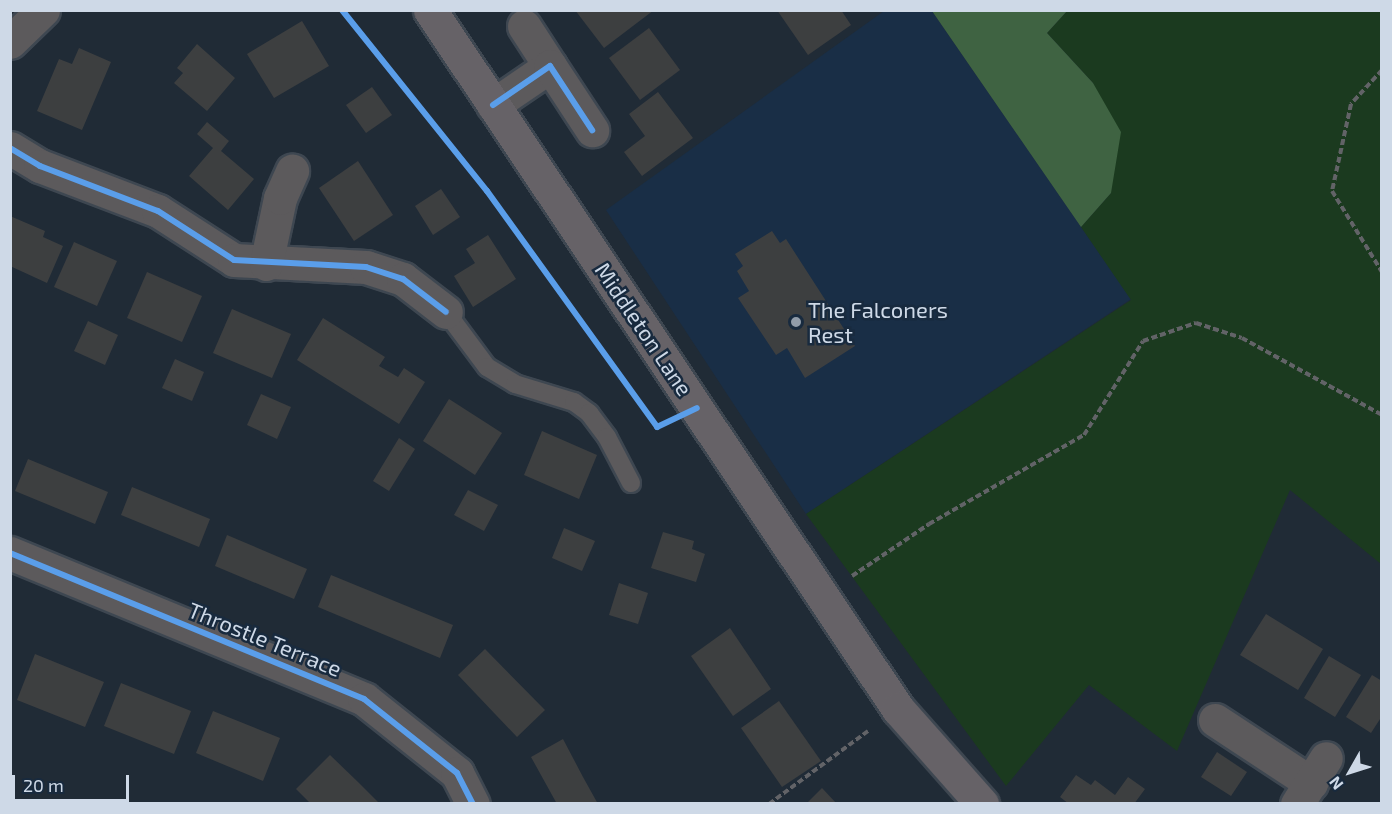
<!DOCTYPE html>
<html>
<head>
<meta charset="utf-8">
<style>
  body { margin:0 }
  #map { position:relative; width:1392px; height:814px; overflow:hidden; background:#202b36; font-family:"Exo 2",sans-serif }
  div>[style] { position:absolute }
  .built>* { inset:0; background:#192e46 }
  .green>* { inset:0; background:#1b3a1f }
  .forest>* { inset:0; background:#3f6342 }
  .building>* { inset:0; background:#3d3f40 }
  .path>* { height:4px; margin-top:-2px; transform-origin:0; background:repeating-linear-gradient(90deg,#626367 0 6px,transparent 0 9px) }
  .roads { filter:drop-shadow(2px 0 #3e4751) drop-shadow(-2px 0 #3e4751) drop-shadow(0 2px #3e4751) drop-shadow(0 -2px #3e4751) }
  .lane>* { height:18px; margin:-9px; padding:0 9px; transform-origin:9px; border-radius:9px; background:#5c5a5c }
  .street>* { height:33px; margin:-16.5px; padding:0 16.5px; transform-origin:16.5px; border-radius:16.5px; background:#5c5a5c }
  .primary>* { height:33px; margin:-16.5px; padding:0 16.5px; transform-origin:16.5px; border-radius:16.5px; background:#666267 }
  .cycleway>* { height:6px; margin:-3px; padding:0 3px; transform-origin:3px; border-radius:3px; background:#5a9eea }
  .dots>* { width:16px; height:16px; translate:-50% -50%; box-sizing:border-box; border:3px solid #182a3e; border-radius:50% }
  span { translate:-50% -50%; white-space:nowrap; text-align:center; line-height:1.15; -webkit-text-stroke:5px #182a3e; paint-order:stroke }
  .poi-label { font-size:22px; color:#ced9e7 }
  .left { translate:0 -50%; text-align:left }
  .street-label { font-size:22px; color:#ced9e7 }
  .frame { position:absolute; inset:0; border:12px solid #ced9e7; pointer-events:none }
  .north { position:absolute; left:1320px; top:742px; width:60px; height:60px; -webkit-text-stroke:4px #182a3e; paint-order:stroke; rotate:231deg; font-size:16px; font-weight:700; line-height:24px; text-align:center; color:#ced9e7 }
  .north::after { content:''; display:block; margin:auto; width:21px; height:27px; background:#ced9e7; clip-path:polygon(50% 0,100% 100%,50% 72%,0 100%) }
  .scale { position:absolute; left:12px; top:775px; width:117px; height:27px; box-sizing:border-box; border:3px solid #ced9e7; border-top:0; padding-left:8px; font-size:18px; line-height:21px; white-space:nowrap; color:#ced9e7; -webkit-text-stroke:4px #182a3e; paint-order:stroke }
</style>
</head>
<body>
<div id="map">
  <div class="built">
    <i style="clip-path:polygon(884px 11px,932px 11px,1131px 299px,806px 514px,606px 210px)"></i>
  </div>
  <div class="green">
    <i style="clip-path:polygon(1067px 11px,1381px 11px,1381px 564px,1290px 490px,1177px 751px,1089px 685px,1006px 786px,806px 514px,1131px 300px,1081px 227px,1111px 193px,1093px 83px,1047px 33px)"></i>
  </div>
  <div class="forest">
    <i style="clip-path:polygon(932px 11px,1067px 11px,1047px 33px,1093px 83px,1121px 132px,1111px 193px,1081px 227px)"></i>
  </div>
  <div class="building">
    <i style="clip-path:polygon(575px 10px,654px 10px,604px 48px)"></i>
    <i style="clip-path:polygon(777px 10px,841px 10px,851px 25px,808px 55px)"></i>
    <i style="clip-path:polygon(302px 21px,329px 66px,274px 98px,247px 54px)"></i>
    <i style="clip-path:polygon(649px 28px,680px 70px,640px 100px,609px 58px)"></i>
    <i style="clip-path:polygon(197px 44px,235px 78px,207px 111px,174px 83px,183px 73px,177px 68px)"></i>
    <i style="clip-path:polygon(79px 48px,111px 62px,82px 130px,37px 111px,59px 59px,72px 64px)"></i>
    <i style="clip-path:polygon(372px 87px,392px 115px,366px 133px,346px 105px)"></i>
    <i style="clip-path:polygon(658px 92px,693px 138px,642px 176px,624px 152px,645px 136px,629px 114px)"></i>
    <i style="clip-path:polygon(207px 122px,229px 141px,221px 151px,254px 179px,228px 210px,189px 176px,213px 148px,197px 134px)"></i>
    <i style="clip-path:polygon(358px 161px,393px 215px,354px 241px,319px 188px)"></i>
    <i style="clip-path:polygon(441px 189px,460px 217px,433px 235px,415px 206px)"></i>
    <i style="clip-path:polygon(10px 216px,45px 231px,43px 237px,63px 246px,47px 283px,10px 266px)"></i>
    <i style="clip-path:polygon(772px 231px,780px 243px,786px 239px,855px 346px,805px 378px,787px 348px,776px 355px,738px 298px,749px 291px,737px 271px,743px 266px,735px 254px)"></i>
    <i style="clip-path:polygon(488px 235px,516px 279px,473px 307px,454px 276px,475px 263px,466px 249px)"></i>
    <i style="clip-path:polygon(74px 242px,117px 261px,97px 306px,54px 287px)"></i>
    <i style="clip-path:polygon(147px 272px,202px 296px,182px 342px,127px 318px)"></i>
    <i style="clip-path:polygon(232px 309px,291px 334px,272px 378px,213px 353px)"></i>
    <i style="clip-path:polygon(323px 318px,385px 357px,379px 366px,398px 377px,404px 368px,425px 382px,399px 424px,297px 360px)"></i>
    <i style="clip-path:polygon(88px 321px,118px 335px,105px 365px,74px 351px)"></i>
    <i style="clip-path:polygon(175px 359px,204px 372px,192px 401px,162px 388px)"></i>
    <i style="clip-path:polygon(261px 394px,291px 407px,277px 439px,247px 425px)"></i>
    <i style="clip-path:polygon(449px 399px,502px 433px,475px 475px,423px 441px)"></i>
    <i style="clip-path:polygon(542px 431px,597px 455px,579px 499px,524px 475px)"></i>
    <i style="clip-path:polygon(399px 438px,415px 449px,389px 491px,373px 481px)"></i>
    <i style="clip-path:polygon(28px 459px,108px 492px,95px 524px,15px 491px)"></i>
    <i style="clip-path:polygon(132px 487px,210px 519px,199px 547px,121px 515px)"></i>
    <i style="clip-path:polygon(468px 490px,498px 505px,484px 531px,454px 515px)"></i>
    <i style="clip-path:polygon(564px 528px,595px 541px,582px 571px,552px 558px)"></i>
    <i style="clip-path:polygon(663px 532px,694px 541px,692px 549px,705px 554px,696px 582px,651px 568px)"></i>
    <i style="clip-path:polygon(227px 535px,307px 569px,294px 599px,215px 566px)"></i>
    <i style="clip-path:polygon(331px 575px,453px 625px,440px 658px,318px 607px)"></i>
    <i style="clip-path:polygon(619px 583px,648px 593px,638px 624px,609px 615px)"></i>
    <i style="clip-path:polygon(1266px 614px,1323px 649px,1298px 690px,1240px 655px)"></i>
    <i style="clip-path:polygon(730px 628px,771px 689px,733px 716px,691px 656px)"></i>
    <i style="clip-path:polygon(485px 649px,545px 710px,517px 737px,458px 675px)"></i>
    <i style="clip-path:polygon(35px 654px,104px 682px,85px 727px,17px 700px)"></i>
    <i style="clip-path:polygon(1329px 656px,1361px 675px,1335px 717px,1304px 698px)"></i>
    <i style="clip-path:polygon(1372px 675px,1382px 681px,1382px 716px,1371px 733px,1346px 717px)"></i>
    <i style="clip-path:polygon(121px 683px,191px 711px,174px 754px,104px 726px)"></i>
    <i style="clip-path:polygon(779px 701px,821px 761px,782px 787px,741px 728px)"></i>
    <i style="clip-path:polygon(213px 711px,280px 738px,263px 781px,196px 753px)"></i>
    <i style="clip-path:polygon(563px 739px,583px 777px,598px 804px,557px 804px,531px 757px)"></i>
    <i style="clip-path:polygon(1217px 752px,1247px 772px,1231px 796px,1201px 777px)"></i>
    <i style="clip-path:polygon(330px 755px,358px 782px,380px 804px,311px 804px,296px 789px)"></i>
    <i style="clip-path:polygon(1076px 775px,1091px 785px,1095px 780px,1115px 795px,1128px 777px,1145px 789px,1134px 804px,1069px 804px,1060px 797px)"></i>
    <i style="clip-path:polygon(822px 788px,837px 804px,806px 804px)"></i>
  </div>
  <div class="path">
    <i style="left:1382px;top:70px;width:46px;rotate:132.4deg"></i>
    <i style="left:1351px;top:104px;width:89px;rotate:102.3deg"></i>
    <i style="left:1332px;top:191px;width:95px;rotate:58.3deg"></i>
    <i style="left:852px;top:576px;width:93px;rotate:-34deg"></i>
    <i style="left:929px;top:524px;width:179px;rotate:-29.9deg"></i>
    <i style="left:1084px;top:435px;width:111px;rotate:-57.9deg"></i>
    <i style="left:1143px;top:341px;width:56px;rotate:-18.8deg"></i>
    <i style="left:1196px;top:323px;width:48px;rotate:18.1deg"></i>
    <i style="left:1242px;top:338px;width:160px;rotate:28.8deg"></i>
    <i style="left:769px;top:804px;width:123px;rotate:-36.4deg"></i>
  </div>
  <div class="roads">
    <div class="lane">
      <i style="left:446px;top:312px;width:69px;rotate:53.3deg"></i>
      <i style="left:487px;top:367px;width:33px;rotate:31deg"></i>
      <i style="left:515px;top:384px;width:62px;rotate:17deg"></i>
      <i style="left:574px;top:402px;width:19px;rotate:36deg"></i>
      <i style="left:589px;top:413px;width:30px;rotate:53deg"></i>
      <i style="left:607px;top:437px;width:52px;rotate:62.4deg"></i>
    </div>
    <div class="street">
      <i style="left:524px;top:26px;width:48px;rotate:57deg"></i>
      <i style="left:10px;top:42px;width:46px;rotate:-44.1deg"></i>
      <i style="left:493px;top:105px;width:69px;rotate:-34.4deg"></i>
      <i style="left:550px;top:66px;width:77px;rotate:56.7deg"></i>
      <i style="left:10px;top:148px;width:35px;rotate:31deg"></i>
      <i style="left:40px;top:166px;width:126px;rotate:20.9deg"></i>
      <i style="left:158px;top:211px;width:90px;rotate:32.8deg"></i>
      <i style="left:234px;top:260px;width:132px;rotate:3deg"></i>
      <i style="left:366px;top:267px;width:39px;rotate:18deg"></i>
      <i style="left:403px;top:279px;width:54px;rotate:37.5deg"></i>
      <i style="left:266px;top:264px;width:67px;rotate:-78deg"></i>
      <i style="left:280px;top:198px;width:30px;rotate:-66deg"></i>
      <i style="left:10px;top:553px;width:383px;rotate:22.4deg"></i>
      <i style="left:364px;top:699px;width:119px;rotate:38.5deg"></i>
      <i style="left:457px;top:773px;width:35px;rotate:63deg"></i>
      <i style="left:1215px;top:720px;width:115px;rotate:33.3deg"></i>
      <i style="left:1297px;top:804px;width:54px;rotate:-57.8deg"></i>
    </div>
    <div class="primary">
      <i style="left:430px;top:10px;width:841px;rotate:56.2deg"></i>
      <i style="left:898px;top:709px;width:127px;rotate:48.5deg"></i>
    </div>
  </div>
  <div class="cycleway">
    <i style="left:342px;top:10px;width:232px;rotate:51.3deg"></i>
    <i style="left:487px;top:191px;width:291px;rotate:54.2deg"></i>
    <i style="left:657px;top:427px;width:44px;rotate:-25.4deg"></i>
    <i style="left:493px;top:105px;width:69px;rotate:-34.4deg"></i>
    <i style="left:550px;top:66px;width:77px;rotate:56.7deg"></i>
    <i style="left:10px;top:148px;width:35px;rotate:31deg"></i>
    <i style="left:40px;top:166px;width:126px;rotate:20.9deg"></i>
    <i style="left:158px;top:211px;width:90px;rotate:32.8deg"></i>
    <i style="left:234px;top:260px;width:132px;rotate:3deg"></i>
    <i style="left:366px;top:267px;width:39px;rotate:18deg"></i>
    <i style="left:403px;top:279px;width:54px;rotate:37.5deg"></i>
    <i style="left:10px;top:553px;width:383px;rotate:22.4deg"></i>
    <i style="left:364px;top:699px;width:119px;rotate:38.5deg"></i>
    <i style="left:457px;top:773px;width:35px;rotate:63deg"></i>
  </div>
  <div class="dots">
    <i style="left:796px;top:322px;background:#919ca9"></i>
  </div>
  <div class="poi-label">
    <span class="left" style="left:808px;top:322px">The Falconers<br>Rest</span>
  </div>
  <div class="street-label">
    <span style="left:644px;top:329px;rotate:56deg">Middleton Lane</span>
    <span style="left:265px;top:639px;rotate:22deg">Throstle Terrace</span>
  </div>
  <div class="frame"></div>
  <div class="north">N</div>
  <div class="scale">20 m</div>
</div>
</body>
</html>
